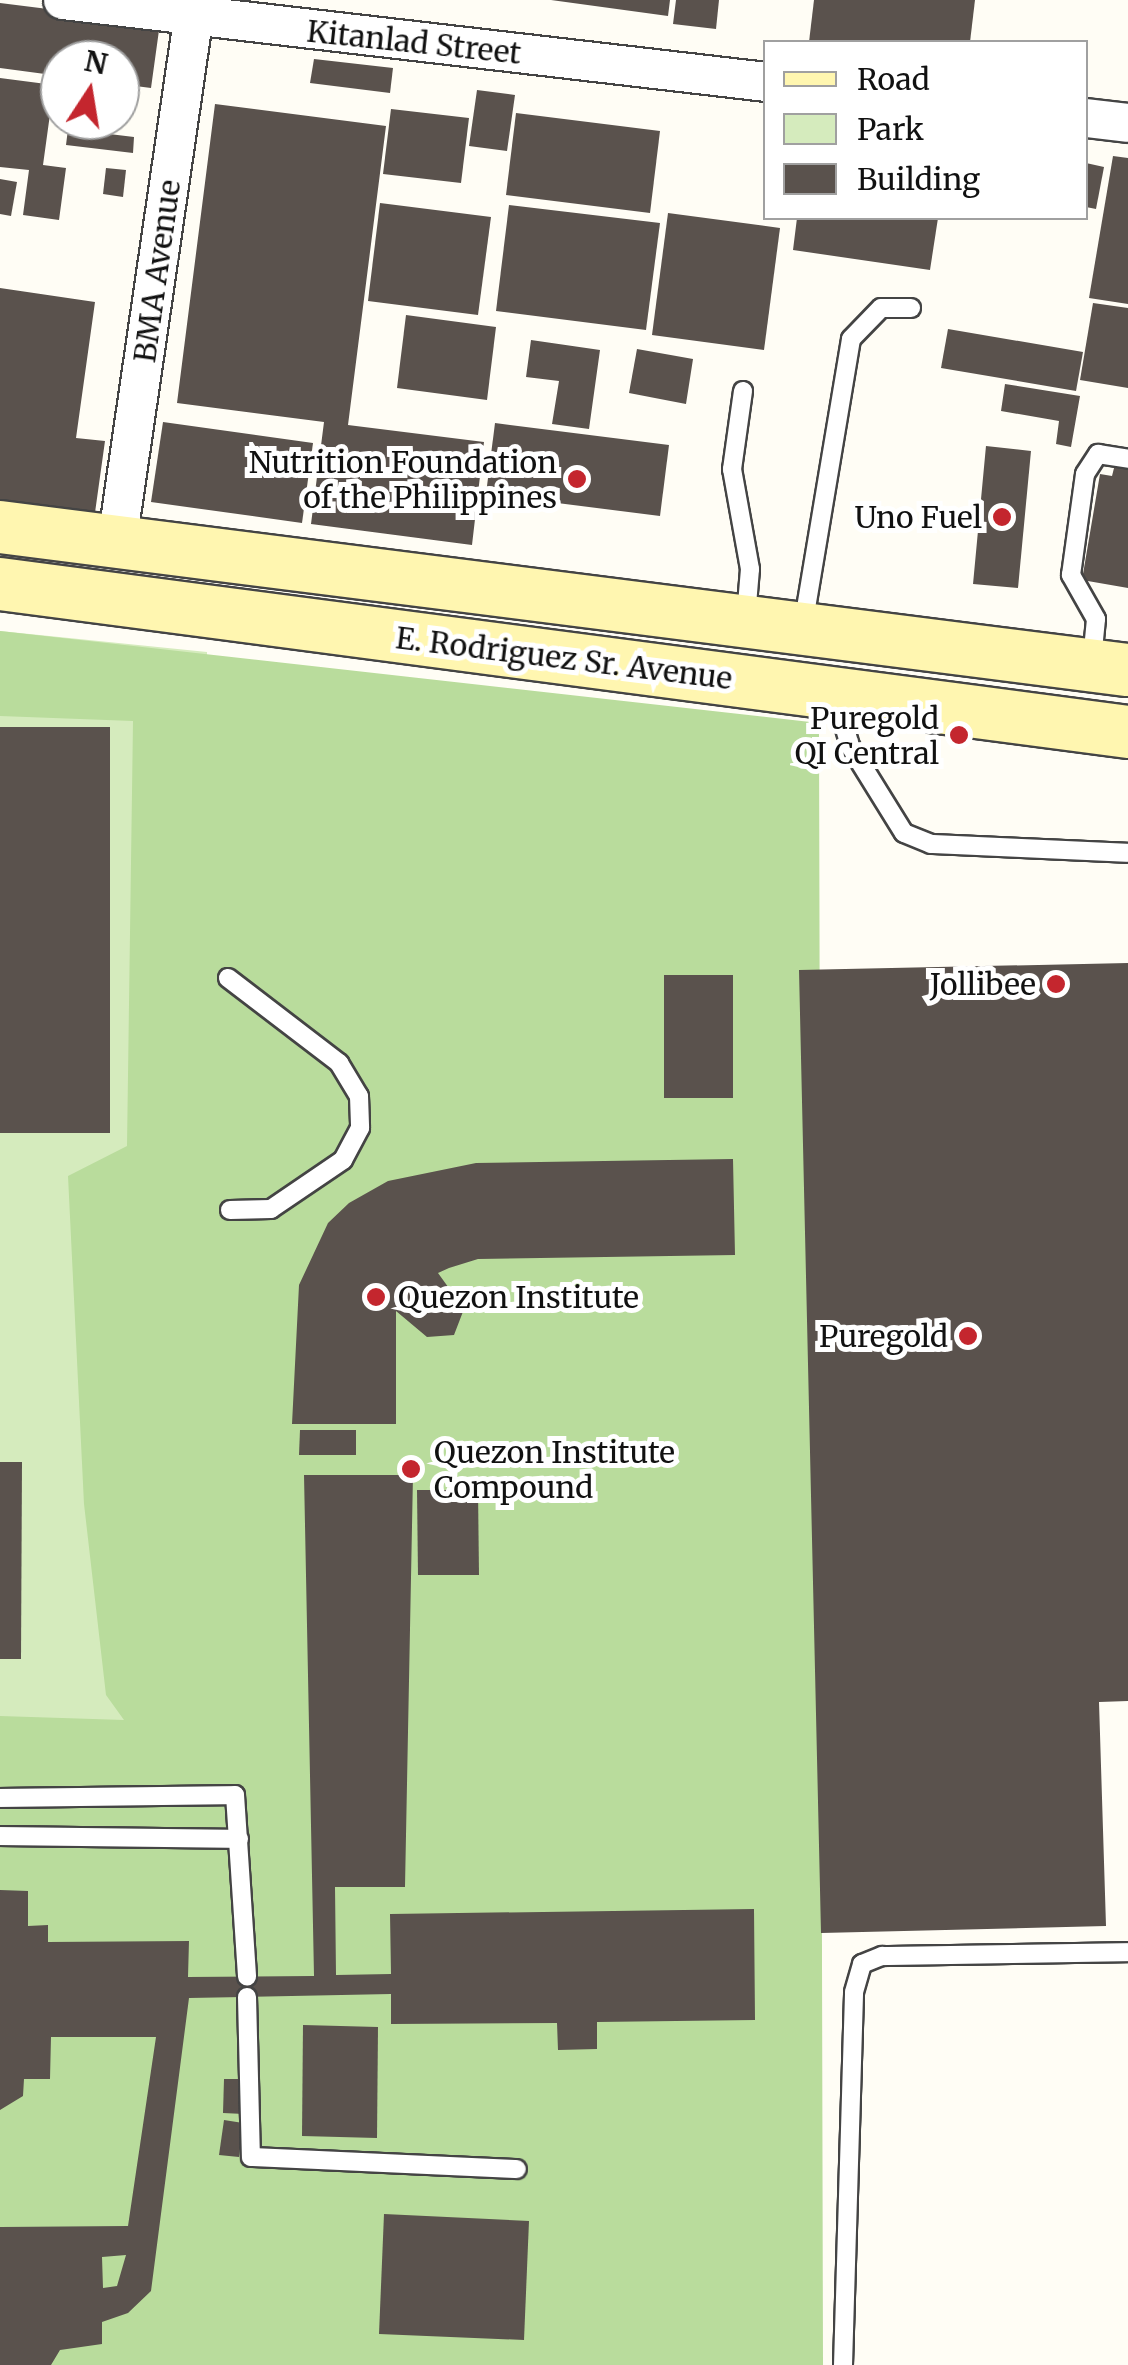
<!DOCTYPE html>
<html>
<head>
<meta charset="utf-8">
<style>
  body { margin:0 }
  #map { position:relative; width:1128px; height:2365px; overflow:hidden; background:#fffdf5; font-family:Merriweather,serif }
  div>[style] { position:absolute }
  .green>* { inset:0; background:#d5ebbd }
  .forest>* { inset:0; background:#b9dc9c }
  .building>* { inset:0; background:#5a524d }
  .roads { filter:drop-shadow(2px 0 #444) drop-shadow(-2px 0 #444) drop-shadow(0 2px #444) drop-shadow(0 -2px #444) }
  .service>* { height:18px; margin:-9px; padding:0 9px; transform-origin:9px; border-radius:9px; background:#fff }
  .minor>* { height:38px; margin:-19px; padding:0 19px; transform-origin:19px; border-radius:19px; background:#fff }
  .secondary>* { height:52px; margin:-26px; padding:0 26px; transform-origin:26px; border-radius:26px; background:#fff6b0 }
  .dots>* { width:28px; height:28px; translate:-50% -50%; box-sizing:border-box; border:5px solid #fff; border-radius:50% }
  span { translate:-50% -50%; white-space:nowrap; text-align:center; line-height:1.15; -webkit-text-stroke:10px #fff; paint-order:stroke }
  .street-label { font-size:30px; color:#111 }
  .poi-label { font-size:30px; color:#111 }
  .right { translate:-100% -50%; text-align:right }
  .left { translate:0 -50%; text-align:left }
  .legend { position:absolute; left:763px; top:40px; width:325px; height:180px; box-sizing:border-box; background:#fff; border:2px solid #a0a0a0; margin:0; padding:12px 18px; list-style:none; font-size:30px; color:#111 }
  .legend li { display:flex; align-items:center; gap:20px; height:50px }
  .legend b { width:50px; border:2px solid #a0a0a0 }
  .north { position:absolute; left:40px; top:40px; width:100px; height:100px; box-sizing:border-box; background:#fff; border:2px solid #a0a0a0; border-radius:50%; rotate:12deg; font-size:28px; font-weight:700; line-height:40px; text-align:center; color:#111 }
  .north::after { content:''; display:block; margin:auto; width:35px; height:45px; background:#c4262e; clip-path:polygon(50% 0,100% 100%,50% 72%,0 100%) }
</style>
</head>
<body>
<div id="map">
  <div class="green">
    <i style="clip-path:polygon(0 631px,207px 652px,202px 1767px,0 1768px)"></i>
  </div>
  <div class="forest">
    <i style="clip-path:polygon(0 631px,819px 723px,823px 2365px,0 2365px,0 1716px,124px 1720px,106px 1695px,84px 1504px,68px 1176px,127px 1146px,133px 721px,0 716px)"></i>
  </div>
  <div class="building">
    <i style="clip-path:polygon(551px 0,670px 0,668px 16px)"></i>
    <i style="clip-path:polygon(676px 0,719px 0,716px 29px,673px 24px)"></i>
    <i style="clip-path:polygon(814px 0,975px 0,970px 42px,809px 42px)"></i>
    <i style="clip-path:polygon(0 3px,160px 23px,151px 88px,120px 84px,120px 60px,60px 60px,60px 76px,0 68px)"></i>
    <i style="clip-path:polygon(314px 59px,393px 68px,390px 93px,310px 83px)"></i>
    <i style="clip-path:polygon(0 78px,54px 85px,43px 165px,66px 168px,59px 220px,23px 215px,29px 170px,0 167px)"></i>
    <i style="clip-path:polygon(477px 90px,515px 95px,507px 151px,469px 146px)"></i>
    <i style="clip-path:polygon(215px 104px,386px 126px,348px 425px,484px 442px,472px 545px,311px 524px,324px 422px,177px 403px)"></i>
    <i style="clip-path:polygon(391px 109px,469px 118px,461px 183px,383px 174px)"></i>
    <i style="clip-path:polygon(516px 113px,660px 131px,650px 213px,506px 195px)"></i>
    <i style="clip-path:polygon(68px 129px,134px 137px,133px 153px,66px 145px)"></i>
    <i style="clip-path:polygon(1113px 156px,1128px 158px,1128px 304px,1089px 298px)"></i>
    <i style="clip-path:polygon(1086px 163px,1104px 167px,1096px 209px,1086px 207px)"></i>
    <i style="clip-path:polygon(106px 168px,126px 170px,123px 197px,103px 194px)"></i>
    <i style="clip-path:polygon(0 179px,17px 182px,11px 216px,0 214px)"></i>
    <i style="clip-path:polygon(380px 203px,491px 217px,478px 315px,368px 301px)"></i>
    <i style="clip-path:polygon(509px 205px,660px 223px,646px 330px,496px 311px)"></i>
    <i style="clip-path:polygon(668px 213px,780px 228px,764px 350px,652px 335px)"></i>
    <i style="clip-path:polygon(797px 218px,938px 218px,930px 270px,793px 250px)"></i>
    <i style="clip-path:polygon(0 288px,95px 302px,76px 438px,105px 441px,93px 527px,0 514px)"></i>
    <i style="clip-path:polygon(1093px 303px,1128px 308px,1128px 388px,1080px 380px)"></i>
    <i style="clip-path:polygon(406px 315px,496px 327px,487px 400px,397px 388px)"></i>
    <i style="clip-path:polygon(948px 329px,1083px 352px,1076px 391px,941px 368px)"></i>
    <i style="clip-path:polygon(531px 340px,600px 350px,589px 429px,552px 424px,559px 381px,526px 377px)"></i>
    <i style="clip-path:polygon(637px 349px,693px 359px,686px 404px,629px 393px)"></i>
    <i style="clip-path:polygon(1005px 384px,1080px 396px,1071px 447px,1056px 444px,1059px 421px,1001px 411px)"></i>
    <i style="clip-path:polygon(163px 422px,313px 443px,302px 523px,151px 502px)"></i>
    <i style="clip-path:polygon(495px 423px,669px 445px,660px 516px,486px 494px)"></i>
    <i style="clip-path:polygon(986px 446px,1031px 451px,1018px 588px,973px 584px)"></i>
    <i style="clip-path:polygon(1115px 464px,1128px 466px,1128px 588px,1082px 580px,1100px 474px,1112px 476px)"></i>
    <i style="clip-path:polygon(0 727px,110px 727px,110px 1133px,0 1133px)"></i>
    <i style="clip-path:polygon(1128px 963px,1128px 1701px,1099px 1702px,1106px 1926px,821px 1933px,799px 970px)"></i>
    <i style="clip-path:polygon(664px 975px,733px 975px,733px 1098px,664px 1098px)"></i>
    <i style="clip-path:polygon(733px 1159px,735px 1255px,478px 1259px,449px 1268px,438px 1273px,464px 1309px,454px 1335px,427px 1337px,396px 1311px,396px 1424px,292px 1424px,299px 1285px,328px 1223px,349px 1203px,388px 1181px,476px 1163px)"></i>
    <i style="clip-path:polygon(300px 1430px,356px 1430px,356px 1455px,299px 1455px)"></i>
    <i style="clip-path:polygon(0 1462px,22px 1462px,21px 1659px,0 1659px)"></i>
    <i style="clip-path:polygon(evenodd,304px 1475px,413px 1475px,405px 1887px,335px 1887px,336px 1975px,391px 1974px,390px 1914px,754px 1909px,755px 2020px,597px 2022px,597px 2049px,558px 2050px,557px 2023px,391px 2024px,391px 1994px,189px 1998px,151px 2291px,128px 2313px,102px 2322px,102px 2344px,60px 2350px,51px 2365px,0 2365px,0 2227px,128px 2226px,156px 2037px,51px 2037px,50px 2079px,24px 2079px,23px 2096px,0 2110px,0 1890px,28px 1891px,28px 1926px,48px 1925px,48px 1942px,189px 1941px,188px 1977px,314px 1976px,304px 1475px,126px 2255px,117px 2286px,103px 2288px,102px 2257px,126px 2255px)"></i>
    <i style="clip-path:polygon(417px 1490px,478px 1490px,479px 1575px,418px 1575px)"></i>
    <i style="clip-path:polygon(303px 2025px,378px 2027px,377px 2138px,302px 2136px)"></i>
    <i style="clip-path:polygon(224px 2079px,245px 2079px,244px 2114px,223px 2113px)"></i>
    <i style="clip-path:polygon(224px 2120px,243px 2123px,239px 2157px,219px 2155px)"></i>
    <i style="clip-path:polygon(384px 2214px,529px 2221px,524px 2340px,379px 2334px)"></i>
  </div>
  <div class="roads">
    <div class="service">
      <i style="left:743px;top:391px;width:79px;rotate:98deg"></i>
      <i style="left:732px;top:469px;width:102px;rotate:79.8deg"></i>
      <i style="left:750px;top:569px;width:48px;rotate:94.8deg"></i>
      <i style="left:803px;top:626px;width:291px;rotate:-80.5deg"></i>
      <i style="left:851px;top:339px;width:43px;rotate:-45.9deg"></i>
      <i style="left:881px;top:308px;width:30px"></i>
      <i style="left:1092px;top:660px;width:41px;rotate:-84.4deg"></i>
      <i style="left:1096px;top:619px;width:51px;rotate:-119.6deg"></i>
      <i style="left:1071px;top:575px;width:102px;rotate:-82.1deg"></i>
      <i style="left:1085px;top:474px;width:24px;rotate:-57deg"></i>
      <i style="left:1098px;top:454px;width:30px;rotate:9deg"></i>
      <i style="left:836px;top:698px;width:50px;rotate:73.7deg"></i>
      <i style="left:850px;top:746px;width:102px;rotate:58.2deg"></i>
      <i style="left:904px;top:833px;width:29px;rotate:22deg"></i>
      <i style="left:931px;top:844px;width:197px;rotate:2.6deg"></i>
      <i style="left:228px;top:978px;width:140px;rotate:37.4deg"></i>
      <i style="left:339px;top:1063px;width:39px;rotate:59deg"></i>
      <i style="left:359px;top:1096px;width:32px;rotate:88deg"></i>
      <i style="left:360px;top:1128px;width:36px;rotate:118deg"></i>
      <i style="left:343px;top:1160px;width:87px;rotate:145.8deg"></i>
      <i style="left:271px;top:1209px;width:41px;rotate:178.6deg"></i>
      <i style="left:0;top:1798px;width:235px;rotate:-0.7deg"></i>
      <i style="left:235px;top:1795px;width:182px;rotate:86.2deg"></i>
      <i style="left:0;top:1836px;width:239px;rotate:0.7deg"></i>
      <i style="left:247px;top:1997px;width:160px;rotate:88.6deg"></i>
      <i style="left:251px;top:2157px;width:266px;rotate:2.6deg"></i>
      <i style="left:843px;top:2365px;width:373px;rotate:-88.3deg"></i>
      <i style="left:854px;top:1992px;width:29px;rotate:-74deg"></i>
      <i style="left:862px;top:1964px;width:22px;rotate:-22deg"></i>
      <i style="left:882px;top:1956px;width:246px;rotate:-0.9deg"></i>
    </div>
    <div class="minor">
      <i style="left:63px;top:0;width:708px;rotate:6.65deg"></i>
      <i style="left:1086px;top:118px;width:42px;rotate:6.8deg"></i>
      <i style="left:117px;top:542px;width:548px;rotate:-81.71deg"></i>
    </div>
    <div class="secondary">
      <i style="left:0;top:527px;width:1137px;rotate:7.23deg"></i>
      <i style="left:0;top:584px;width:1138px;rotate:7.47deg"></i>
    </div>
  </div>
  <div class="dots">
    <i style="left:577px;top:479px;background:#c4262e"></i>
    <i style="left:1002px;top:517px;background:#c4262e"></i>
    <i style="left:959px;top:735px;background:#c4262e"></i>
    <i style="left:1056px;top:984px;background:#c4262e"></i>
    <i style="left:376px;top:1297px;background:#c4262e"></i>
    <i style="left:968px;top:1336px;background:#c4262e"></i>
    <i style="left:411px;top:1469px;background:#c4262e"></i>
  </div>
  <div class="street-label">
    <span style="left:414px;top:42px;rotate:6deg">Kitanlad Street</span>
    <span style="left:157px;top:271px;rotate:-82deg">BMA Avenue</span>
    <span style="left:564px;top:658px;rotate:7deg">E. Rodriguez Sr. Avenue</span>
  </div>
  <div class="poi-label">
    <span class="right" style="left:557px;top:479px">Nutrition Foundation<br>of the Philippines</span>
    <span class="right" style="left:982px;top:517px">Uno Fuel</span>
    <span class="right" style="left:939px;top:735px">Puregold<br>QI Central</span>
    <span class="right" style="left:1036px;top:984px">Jollibee</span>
    <span class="left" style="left:398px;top:1297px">Quezon Institute</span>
    <span class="right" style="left:948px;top:1336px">Puregold</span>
    <span class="left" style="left:434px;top:1469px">Quezon Institute<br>Compound</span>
  </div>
  <ul class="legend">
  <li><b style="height:12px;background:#fff6b0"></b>Road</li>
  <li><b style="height:28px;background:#d5ebbd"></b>Park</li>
  <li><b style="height:28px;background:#5a524d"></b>Building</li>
  </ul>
  <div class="north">N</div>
</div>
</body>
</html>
